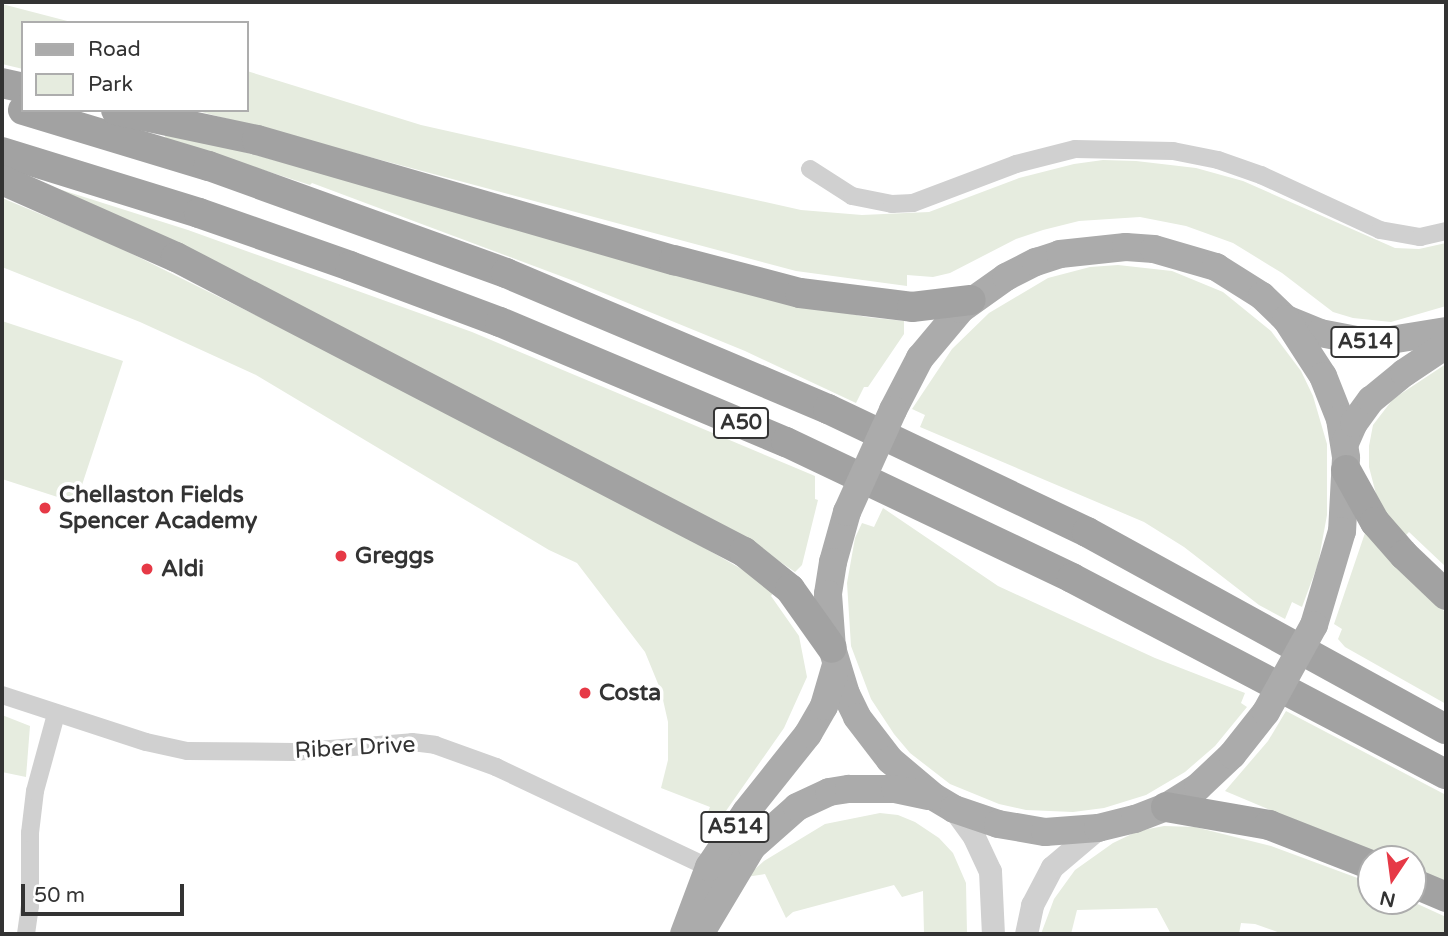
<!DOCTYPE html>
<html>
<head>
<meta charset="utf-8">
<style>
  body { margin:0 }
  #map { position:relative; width:1448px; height:936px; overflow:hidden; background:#fff; font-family:"Varela Round",sans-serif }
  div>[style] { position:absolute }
  .green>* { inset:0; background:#e6ecdf }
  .minor>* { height:18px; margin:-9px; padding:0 9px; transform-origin:9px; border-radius:9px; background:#d0d0d0 }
  .tertiary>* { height:23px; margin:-11.5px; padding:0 11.5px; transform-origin:11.5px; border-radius:11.5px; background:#d0d0d0 }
  .primary>* { height:28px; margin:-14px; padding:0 14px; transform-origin:14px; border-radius:14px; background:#ababab }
  .trunk>* { height:30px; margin:-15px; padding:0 15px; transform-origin:15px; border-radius:15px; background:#a2a2a2 }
  .primary-bridge>* { height:28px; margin:-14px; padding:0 14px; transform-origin:14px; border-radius:14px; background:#ababab }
  .dots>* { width:19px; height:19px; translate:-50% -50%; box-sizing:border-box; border:4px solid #fff; border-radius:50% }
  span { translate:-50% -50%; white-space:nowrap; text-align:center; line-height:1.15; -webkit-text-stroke:7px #fff; paint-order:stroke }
  .shield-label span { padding:2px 5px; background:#fff; border:2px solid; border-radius:5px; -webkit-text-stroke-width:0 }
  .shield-label { font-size:21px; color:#333; font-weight:700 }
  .poi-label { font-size:23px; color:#333; font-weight:700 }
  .left { translate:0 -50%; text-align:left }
  .street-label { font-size:23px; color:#333 }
  .frame { position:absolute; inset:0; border:4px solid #333; pointer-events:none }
  .legend { position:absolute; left:21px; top:21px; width:228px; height:91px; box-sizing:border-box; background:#fff; border:2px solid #adadad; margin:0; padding:9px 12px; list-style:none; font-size:21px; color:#333 }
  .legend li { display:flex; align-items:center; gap:14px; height:35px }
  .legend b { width:35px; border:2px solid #adadad }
  .north { position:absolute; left:1357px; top:845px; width:70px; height:70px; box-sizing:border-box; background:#fff; border:2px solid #adadad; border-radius:50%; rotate:193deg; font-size:19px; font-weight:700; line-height:28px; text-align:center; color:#333 }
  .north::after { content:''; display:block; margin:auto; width:24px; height:32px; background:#e63946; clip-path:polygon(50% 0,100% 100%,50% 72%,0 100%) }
  .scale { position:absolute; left:21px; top:884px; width:163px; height:32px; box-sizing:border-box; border:4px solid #333; border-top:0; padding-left:9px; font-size:21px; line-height:24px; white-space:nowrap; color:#333; -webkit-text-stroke:5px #fff; paint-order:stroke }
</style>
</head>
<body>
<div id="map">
  <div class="green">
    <i style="clip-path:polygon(2px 4px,75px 23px,23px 23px,23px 69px,2px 64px)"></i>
    <i style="clip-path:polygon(247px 71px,421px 125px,801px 210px,862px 215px,929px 212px,1019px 178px,1074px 164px,1103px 160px,1136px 161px,1196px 168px,1243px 181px,1395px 248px,1419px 249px,1446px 243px,1446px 306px,1391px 322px,1353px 318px,1333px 312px,1282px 273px,1233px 243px,1186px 226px,1140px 217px,1079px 221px,1043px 230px,1016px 239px,950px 273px,933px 277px,907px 275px,907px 286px,796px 271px,194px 110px,247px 110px)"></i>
    <i style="clip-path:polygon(168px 131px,788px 301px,866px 317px,904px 321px,904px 334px,868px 387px,864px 387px,856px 403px,745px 351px,574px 281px,312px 183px,310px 185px,166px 139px,164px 134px)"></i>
    <i style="clip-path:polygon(21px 177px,188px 230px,472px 332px,815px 476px,815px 499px,818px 500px,802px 565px,795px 572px,751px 542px)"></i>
    <i style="clip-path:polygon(2px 198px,110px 243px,340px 357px,656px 520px,776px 589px,771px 596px,799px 636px,807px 677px,784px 728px,721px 818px,707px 814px,710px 807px,661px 788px,668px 760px,668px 722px,661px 691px,645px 652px,577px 563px,549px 550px,256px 375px,140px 322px,2px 267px)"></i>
    <i style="clip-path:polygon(1118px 265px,1172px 271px,1223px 292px,1271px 331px,1301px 371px,1313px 396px,1327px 444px,1327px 515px,1318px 564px,1302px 607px,1292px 602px,1285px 619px,1259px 605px,1184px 547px,1144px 522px,920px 427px,925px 415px,912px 409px,952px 349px,989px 313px,1048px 278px,1090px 267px)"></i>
    <i style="clip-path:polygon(2px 321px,123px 361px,76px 503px,2px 479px)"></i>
    <i style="clip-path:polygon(1446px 364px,1446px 567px,1409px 532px,1403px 538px,1391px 523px,1376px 494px,1369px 467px,1369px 446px,1373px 425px,1393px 399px)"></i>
    <i style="clip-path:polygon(883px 508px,998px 586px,1155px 658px,1245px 693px,1241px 703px,1247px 707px,1215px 746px,1185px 772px,1146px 795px,1104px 808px,1073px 812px,1026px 810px,999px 804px,950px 784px,910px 753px,894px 734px,871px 699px,851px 646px,847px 583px,855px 538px,862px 523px,874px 527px)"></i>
    <i style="clip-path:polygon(1366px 530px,1379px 549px,1446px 613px,1446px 704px,1345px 647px,1338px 639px,1342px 629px,1334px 624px)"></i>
    <i style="clip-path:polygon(1286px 711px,1446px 795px,1446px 886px,1413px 871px,1413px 859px,1387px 859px,1225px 791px,1268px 741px)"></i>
    <i style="clip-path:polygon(2px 715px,30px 726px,26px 777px,2px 772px)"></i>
    <i style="clip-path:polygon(880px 813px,898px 815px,915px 822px,939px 838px,953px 853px,966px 883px,967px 934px,924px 934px,923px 891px,902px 897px,894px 885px,793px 912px,786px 918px,765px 874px,746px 877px,764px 861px,825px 824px)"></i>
    <i style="clip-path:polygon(1164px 826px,1195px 827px,1271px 846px,1371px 883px,1371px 901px,1411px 901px,1446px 917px,1446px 934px,1283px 934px,1255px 924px,1241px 923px,1239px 934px,1171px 934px,1157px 908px,1077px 910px,1071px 934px,1041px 934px,1054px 899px,1075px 870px,1113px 843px,1138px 831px)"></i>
  </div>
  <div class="minor">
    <i style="left:810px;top:169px;width:50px;rotate:32.7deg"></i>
    <i style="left:852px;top:196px;width:41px;rotate:11.3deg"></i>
    <i style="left:892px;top:204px;width:21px;rotate:-3deg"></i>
    <i style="left:913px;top:203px;width:110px;rotate:-20.7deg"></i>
    <i style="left:1016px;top:164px;width:61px;rotate:-14.3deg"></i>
    <i style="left:1075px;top:149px;width:98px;rotate:1.2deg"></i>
    <i style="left:1173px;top:151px;width:46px;rotate:11.3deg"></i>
    <i style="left:1218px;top:160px;width:46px;rotate:19.2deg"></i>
    <i style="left:1261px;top:175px;width:131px;rotate:24.8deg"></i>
    <i style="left:1380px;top:230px;width:41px;rotate:9.9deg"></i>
    <i style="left:1420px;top:237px;width:27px;rotate:-13deg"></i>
    <i style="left:2px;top:695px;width:151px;rotate:18.1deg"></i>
    <i style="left:146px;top:742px;width:42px;rotate:12.4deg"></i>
    <i style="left:187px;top:751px;width:107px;rotate:0.5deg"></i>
    <i style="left:294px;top:752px;width:118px;rotate:-4.8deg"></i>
    <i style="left:412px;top:742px;width:23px;rotate:7deg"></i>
    <i style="left:435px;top:745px;width:65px;rotate:19.8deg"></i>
    <i style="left:496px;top:767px;width:246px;rotate:25.3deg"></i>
    <i style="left:26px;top:934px;width:28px;rotate:-82deg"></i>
    <i style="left:30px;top:906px;width:73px;rotate:-90deg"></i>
    <i style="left:30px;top:833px;width:42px;rotate:-83.2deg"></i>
    <i style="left:35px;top:791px;width:80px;rotate:-74.7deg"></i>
  </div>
  <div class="tertiary">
    <i style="left:954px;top:809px;width:34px;rotate:54deg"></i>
    <i style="left:974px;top:837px;width:38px;rotate:65deg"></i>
    <i style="left:990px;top:871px;width:63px;rotate:87.3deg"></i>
    <i style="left:1026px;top:934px;width:30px;rotate:-78deg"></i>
    <i style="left:1032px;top:905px;width:43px;rotate:-62.2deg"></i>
    <i style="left:1052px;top:867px;width:60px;rotate:-40.3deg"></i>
  </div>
  <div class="primary">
    <i style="left:1286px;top:319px;width:37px;rotate:22deg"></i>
    <i style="left:1320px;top:333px;width:53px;rotate:10.9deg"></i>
    <i style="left:1372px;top:343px;width:75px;rotate:-9.2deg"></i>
    <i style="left:893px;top:410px;width:59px;rotate:-62.6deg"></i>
    <i style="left:920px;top:358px;width:64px;rotate:-50.1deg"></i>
    <i style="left:961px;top:309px;width:55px;rotate:-35.4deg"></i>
    <i style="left:1006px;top:277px;width:34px;rotate:-27deg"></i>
    <i style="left:1036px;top:262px;width:25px;rotate:-18deg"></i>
    <i style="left:1060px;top:254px;width:66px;rotate:-6.1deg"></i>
    <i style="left:1126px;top:247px;width:28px;rotate:4deg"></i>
    <i style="left:1154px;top:249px;width:65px;rotate:16.2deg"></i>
    <i style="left:1216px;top:267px;width:54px;rotate:32.2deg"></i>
    <i style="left:1262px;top:296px;width:33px;rotate:44deg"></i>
    <i style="left:1286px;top:319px;width:68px;rotate:57deg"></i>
    <i style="left:1323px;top:376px;width:46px;rotate:68.4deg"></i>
    <i style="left:1340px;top:419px;width:39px;rotate:81deg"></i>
    <i style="left:1346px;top:458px;width:73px;rotate:93.1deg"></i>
    <i style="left:1342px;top:531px;width:98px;rotate:106.6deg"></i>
    <i style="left:1345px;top:443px;width:22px;rotate:-66deg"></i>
    <i style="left:1354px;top:423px;width:29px;rotate:-54deg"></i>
    <i style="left:1371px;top:400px;width:43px;rotate:-39.3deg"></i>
    <i style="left:1404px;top:373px;width:50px;rotate:-33.7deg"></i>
    <i style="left:847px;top:512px;width:52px;rotate:105.6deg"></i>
    <i style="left:833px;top:562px;width:32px;rotate:99deg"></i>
    <i style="left:828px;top:594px;width:54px;rotate:85.8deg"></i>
    <i style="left:832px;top:648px;width:48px;rotate:73.1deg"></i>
    <i style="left:846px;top:694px;width:25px;rotate:64deg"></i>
    <i style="left:857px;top:717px;width:54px;rotate:52.5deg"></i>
    <i style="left:890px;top:760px;width:57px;rotate:40.1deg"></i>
    <i style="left:934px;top:797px;width:23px;rotate:31deg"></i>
    <i style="left:954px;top:809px;width:46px;rotate:18.8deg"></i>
    <i style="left:998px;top:824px;width:48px;rotate:9.7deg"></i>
    <i style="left:1045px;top:832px;width:53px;rotate:-4.3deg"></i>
    <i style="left:1098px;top:828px;width:38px;rotate:-14deg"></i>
    <i style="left:1135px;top:819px;width:33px;rotate:-21deg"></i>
    <i style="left:1166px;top:807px;width:38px;rotate:-32deg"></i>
    <i style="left:1198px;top:787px;width:47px;rotate:-43.3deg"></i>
    <i style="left:1232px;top:755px;width:55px;rotate:-51.7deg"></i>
    <i style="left:684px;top:934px;width:72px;rotate:-69.5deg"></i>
    <i style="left:709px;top:867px;width:66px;rotate:-56.1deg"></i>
    <i style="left:746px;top:812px;width:100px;rotate:-51.5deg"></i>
    <i style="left:808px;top:734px;width:32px;rotate:-60deg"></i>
    <i style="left:824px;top:706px;width:43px;rotate:-73.7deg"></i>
    <i style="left:700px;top:934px;width:101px;rotate:-59.1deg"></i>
    <i style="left:752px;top:847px;width:60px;rotate:-41.6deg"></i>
    <i style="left:797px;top:807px;width:35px;rotate:-25deg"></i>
    <i style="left:829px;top:792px;width:20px;rotate:-9deg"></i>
    <i style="left:849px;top:789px;width:46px"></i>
    <i style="left:895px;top:789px;width:34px;rotate:12deg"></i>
  </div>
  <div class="trunk">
    <i style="left:2px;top:83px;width:22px;rotate:13deg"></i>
    <i style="left:23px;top:110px;width:194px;rotate:16.8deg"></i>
    <i style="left:209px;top:166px;width:316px;rotate:19.8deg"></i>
    <i style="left:506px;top:273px;width:350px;rotate:22.9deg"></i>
    <i style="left:828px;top:409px;width:287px;rotate:25.4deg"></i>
    <i style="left:1087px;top:532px;width:409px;rotate:28.8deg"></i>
    <i style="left:116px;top:110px;width:144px;rotate:12deg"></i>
    <i style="left:257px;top:140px;width:434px;rotate:16.1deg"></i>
    <i style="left:674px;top:260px;width:130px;rotate:14.7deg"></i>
    <i style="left:800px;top:293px;width:113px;rotate:7.1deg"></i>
    <i style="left:912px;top:307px;width:59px;rotate:-6.8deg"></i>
    <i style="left:2px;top:152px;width:206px;rotate:17.2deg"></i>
    <i style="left:199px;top:213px;width:160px;rotate:19.3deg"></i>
    <i style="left:350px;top:266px;width:160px;rotate:20.5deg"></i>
    <i style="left:500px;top:322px;width:310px;rotate:22.8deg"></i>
    <i style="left:786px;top:442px;width:317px;rotate:25.4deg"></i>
    <i style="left:1072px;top:578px;width:422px;rotate:27.7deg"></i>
    <i style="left:2px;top:180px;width:190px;rotate:23.9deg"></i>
    <i style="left:176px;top:257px;width:640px;rotate:27.45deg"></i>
    <i style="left:744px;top:552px;width:59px;rotate:38.8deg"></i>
    <i style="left:790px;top:589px;width:72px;rotate:54.6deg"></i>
    <i style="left:1346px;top:470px;width:60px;rotate:60.9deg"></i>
    <i style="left:1375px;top:522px;width:44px;rotate:48.7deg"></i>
    <i style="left:1404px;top:555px;width:58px;rotate:43.6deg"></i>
    <i style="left:1166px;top:807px;width:105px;rotate:9.9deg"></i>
    <i style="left:1269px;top:825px;width:110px;rotate:21.4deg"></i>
    <i style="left:1413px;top:883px;width:36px;rotate:23deg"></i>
  </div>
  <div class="primary-bridge">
    <i style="left:847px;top:512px;width:112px;rotate:-65.7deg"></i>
    <i style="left:1266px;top:712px;width:99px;rotate:-61.1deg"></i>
  </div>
  <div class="dots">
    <i style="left:45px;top:508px;background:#e63946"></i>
    <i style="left:341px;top:556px;background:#e63946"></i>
    <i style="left:147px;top:569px;background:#e63946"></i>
    <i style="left:585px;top:693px;background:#e63946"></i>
  </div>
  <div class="shield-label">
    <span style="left:1365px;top:342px">A514</span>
    <span style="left:741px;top:423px">A50</span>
    <span style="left:735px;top:827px">A514</span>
  </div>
  <div class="poi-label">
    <span class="left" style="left:59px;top:508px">Chellaston Fields<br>Spencer Academy</span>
    <span class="left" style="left:355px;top:556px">Greggs</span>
    <span class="left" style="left:161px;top:569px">Aldi</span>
    <span class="left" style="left:599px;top:693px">Costa</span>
  </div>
  <div class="street-label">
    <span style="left:355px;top:748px;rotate:-3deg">Riber Drive</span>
  </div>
  <div class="frame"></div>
  <ul class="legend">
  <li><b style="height:9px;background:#ababab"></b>Road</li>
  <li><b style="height:19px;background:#e6ecdf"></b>Park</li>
  </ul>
  <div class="north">N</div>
  <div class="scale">50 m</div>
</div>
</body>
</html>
